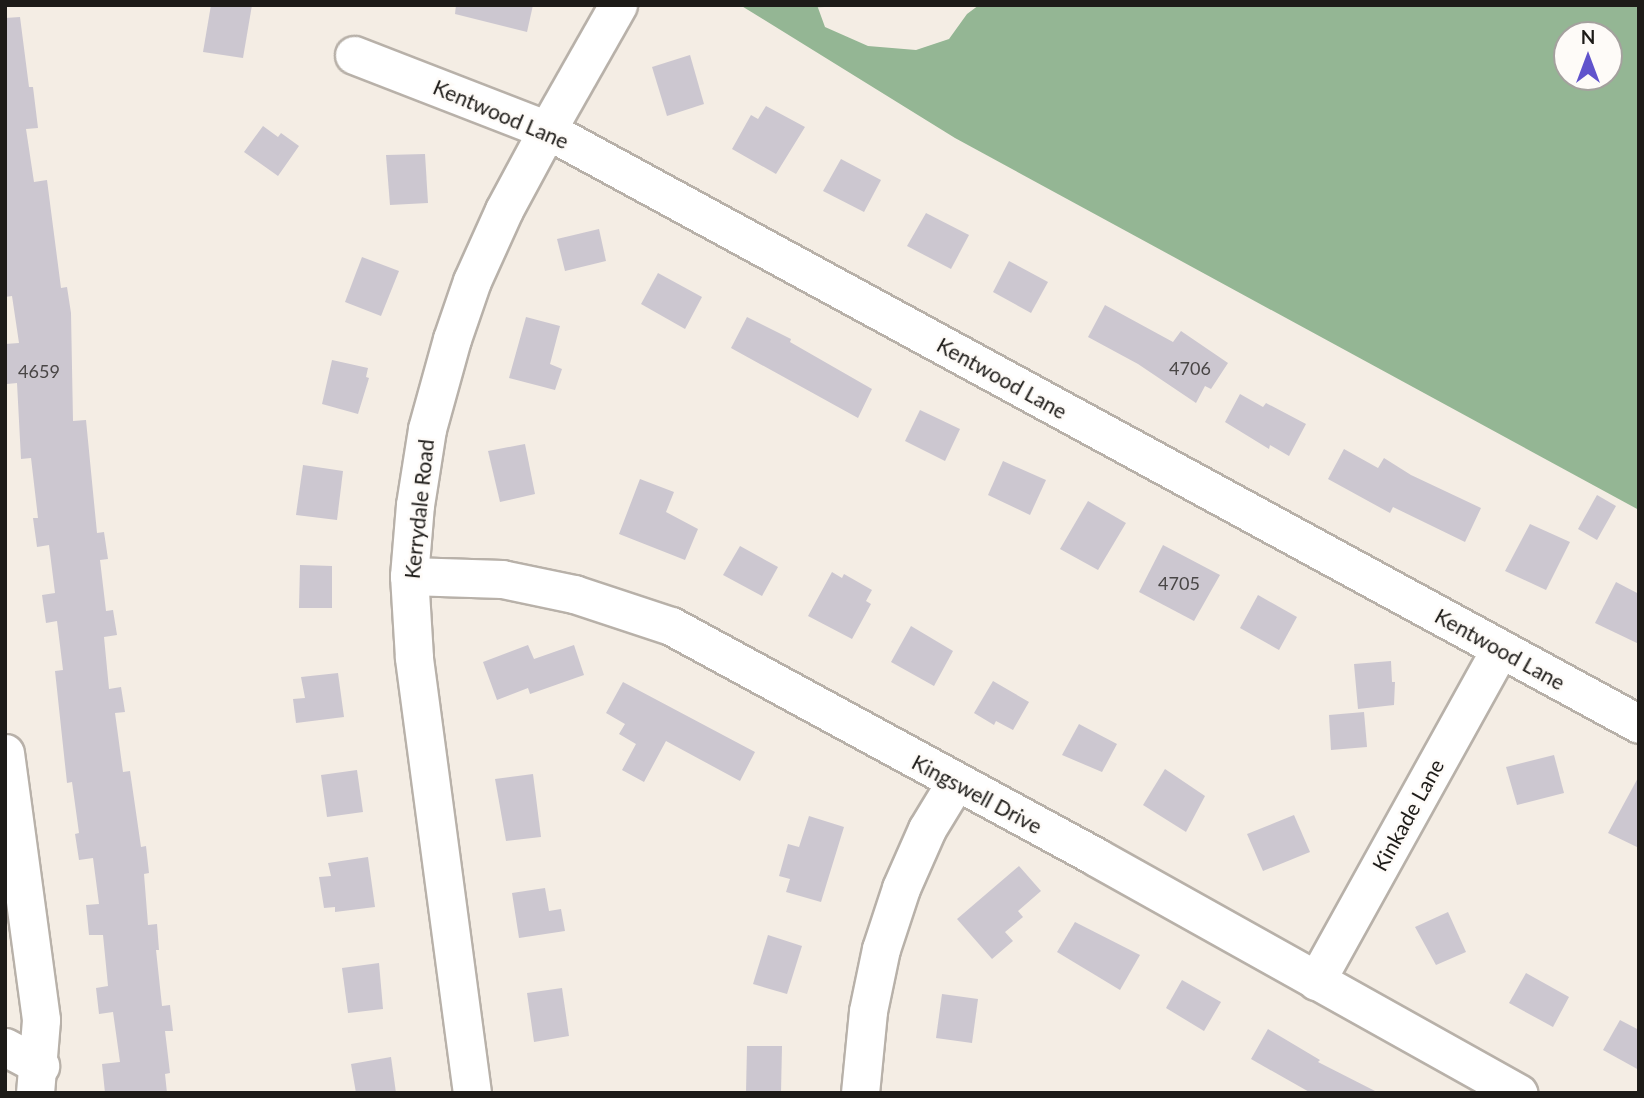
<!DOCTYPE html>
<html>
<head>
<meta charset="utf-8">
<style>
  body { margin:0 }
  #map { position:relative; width:1644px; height:1098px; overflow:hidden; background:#f4ede4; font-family:Lato,sans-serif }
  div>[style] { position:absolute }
  .forest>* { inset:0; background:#94b694 }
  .building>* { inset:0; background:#ccc7d0 }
  .roads { filter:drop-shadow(2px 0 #b8b1a9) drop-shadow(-2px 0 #b8b1a9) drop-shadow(0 2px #b8b1a9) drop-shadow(0 -2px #b8b1a9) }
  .minor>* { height:37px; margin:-18.5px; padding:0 18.5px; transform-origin:18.5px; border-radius:18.5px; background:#fff }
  span { translate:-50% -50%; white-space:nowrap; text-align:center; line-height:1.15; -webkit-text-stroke:5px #fefbf8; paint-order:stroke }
  .number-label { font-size:18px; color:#494646 }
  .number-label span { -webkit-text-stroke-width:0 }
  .street-label { font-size:21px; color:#1d1b18 }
  .frame { position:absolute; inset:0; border:7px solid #1d1b18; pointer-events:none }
  .north { position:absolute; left:1553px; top:21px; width:70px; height:70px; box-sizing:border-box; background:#fefbf8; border:2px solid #a4a19e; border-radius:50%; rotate:0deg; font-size:19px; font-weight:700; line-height:28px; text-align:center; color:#1d1b18 }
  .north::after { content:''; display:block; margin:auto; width:24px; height:32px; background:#6053cc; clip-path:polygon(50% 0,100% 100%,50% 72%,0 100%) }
</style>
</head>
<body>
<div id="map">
  <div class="forest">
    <i style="clip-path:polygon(evenodd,740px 5px,817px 5px,825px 27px,868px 46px,916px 50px,949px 39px,967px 14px,979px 5px,1639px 5px,1639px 510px,955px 138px,740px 5px,1567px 35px,1609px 35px,1609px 77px,1567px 77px,1567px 35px)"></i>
  </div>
  <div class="building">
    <i style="clip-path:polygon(211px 5px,252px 5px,243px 58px,203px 52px)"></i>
    <i style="clip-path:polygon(456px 5px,533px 5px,527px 32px,455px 14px)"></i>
    <i style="clip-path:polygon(20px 17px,29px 87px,33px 87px,38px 128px,26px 129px,34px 182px,47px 180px,61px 288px,67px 287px,71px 313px,73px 421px,86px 420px,97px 533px,104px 532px,108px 559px,100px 560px,106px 611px,113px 610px,117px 635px,104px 637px,109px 689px,121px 687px,125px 712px,115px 713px,123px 772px,130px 771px,141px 847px,146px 846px,149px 873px,144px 874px,148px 925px,157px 924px,159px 950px,156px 950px,162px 1006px,170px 1005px,173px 1031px,165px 1031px,170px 1073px,165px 1074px,167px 1093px,105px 1093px,102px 1064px,120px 1062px,113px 1012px,99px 1014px,96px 988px,108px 986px,103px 935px,89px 935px,86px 905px,99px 904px,93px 858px,79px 860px,75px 834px,79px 833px,72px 782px,67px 783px,55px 671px,63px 670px,57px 621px,46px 623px,42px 595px,55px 593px,49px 545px,37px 547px,33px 518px,38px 518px,31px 458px,21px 459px,17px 383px,7px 384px,5px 344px,19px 343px,12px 296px,5px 297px,5px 18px)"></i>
    <i style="clip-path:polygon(690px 55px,704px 104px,667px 116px,652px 67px)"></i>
    <i style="clip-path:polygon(766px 106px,805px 127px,776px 174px,732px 149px,751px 115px,758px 119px)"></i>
    <i style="clip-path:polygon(263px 126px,278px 137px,281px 133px,299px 146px,278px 176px,244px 152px)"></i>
    <i style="clip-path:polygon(425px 154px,428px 203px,390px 205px,386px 155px)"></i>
    <i style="clip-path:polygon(841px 159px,881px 180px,864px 212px,823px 191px)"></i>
    <i style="clip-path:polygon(926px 213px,969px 235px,951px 269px,907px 246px)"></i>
    <i style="clip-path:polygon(599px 229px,606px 261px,565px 271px,557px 239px)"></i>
    <i style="clip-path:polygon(362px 257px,399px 271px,381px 316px,345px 302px)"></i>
    <i style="clip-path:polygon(1009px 261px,1048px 282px,1031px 313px,993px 292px)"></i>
    <i style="clip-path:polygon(658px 273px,702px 297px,685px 329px,641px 304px)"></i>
    <i style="clip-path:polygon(1105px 305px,1173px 342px,1181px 331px,1228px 363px,1211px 389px,1205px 386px,1196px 403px,1138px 364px,1088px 337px)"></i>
    <i style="clip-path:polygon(526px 317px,560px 326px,550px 364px,562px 369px,555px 390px,509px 378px)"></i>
    <i style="clip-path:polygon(747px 317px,791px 339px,790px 342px,872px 389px,858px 418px,731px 348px)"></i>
    <i style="clip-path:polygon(332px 360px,368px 368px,366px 377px,369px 378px,358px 414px,322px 404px)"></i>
    <i style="clip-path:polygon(1240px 394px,1263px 407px,1266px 403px,1306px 424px,1289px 456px,1270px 445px,1269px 449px,1225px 422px)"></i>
    <i style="clip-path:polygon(920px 410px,960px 429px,945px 461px,905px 441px)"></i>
    <i style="clip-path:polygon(525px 444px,535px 494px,500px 502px,488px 451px)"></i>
    <i style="clip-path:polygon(1344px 449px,1378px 468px,1384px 458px,1411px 475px,1481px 508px,1465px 542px,1393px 507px,1390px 513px,1328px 479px)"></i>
    <i style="clip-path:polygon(1003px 461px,1046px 480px,1030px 515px,988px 495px)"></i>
    <i style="clip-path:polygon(303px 465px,343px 471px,337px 520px,296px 515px)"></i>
    <i style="clip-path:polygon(640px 479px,674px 492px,666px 512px,698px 529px,685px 560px,619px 534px)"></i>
    <i style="clip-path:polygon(1597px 495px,1616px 506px,1597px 540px,1578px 529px)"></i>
    <i style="clip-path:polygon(1088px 501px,1126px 523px,1098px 570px,1060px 549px)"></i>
    <i style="clip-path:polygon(1530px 524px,1570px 542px,1546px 590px,1505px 571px)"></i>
    <i style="clip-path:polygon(1163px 545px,1220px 575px,1194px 621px,1139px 592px)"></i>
    <i style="clip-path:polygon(740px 546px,778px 567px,762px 596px,723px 575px)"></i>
    <i style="clip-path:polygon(300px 565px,332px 566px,332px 608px,299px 608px)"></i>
    <i style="clip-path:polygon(832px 572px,842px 578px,844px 574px,872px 590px,866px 601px,871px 604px,852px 639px,808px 616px)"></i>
    <i style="clip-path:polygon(1616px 582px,1639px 594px,1639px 644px,1595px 623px)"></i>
    <i style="clip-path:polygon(1258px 595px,1297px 617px,1279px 650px,1240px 628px)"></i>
    <i style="clip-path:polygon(911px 626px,953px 651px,934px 686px,891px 662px)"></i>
    <i style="clip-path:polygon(528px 645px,534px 659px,574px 645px,584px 675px,530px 694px,528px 688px,497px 700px,483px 662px)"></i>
    <i style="clip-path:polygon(1391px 661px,1392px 682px,1395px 682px,1394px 705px,1358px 709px,1354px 664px)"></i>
    <i style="clip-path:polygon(338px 673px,344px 717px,296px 723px,293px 699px,305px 698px,301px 677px)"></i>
    <i style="clip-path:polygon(993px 681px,1029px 702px,1013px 730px,996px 721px,994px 725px,974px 713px)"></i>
    <i style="clip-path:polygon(623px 682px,755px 752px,740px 781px,666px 741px,644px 782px,622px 770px,636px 744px,619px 734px,625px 724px,606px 713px)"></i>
    <i style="clip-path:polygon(1364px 712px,1367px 747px,1331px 750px,1329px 715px)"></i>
    <i style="clip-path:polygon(1079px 724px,1117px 744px,1102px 772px,1062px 755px)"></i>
    <i style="clip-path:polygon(1554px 755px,1564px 793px,1517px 805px,1506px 767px)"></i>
    <i style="clip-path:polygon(1165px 769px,1205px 796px,1186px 832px,1143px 805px)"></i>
    <i style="clip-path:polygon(357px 770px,363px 812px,327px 817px,321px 775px)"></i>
    <i style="clip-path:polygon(533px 774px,541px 837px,506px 841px,495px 779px)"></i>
    <i style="clip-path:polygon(1639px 776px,1639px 848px,1608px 833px)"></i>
    <i style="clip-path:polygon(1294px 815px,1310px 852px,1263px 871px,1247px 834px)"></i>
    <i style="clip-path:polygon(809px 816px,844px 827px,821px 902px,786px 892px,790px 879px,779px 876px,788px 844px,799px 847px)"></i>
    <i style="clip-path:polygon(368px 857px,375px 907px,335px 912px,335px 907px,324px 908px,319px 877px,331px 876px,328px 863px)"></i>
    <i style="clip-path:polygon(1019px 866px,1041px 891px,1018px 911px,1023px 917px,1005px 932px,1013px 941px,992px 959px,957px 919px)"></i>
    <i style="clip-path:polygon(545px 888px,549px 911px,561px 909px,565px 931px,519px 938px,512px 893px)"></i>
    <i style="clip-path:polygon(1448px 912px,1466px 952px,1436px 965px,1415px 927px)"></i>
    <i style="clip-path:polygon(1075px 922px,1140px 955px,1120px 990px,1057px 952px)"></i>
    <i style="clip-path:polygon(768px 935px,802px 946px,787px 994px,753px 984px)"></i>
    <i style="clip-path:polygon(379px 963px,383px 1009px,348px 1013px,342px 968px)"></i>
    <i style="clip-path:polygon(1526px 973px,1569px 997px,1553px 1027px,1509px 1003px)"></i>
    <i style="clip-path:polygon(1182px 980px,1221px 1002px,1204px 1031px,1166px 1008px)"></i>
    <i style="clip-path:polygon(562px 988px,569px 1036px,534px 1042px,527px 993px)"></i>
    <i style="clip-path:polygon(942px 994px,978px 999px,972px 1043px,936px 1038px)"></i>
    <i style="clip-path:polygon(1620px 1020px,1639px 1030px,1639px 1070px,1603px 1050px)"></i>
    <i style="clip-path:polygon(1268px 1029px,1320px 1060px,1318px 1062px,1379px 1093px,1311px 1093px,1251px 1059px)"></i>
    <i style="clip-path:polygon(747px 1046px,782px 1046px,781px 1093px,746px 1093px)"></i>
    <i style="clip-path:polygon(391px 1057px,396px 1093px,356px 1093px,351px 1064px)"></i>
  </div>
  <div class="roads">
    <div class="minor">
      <i style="left:354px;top:55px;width:207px;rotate:21.2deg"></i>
      <i style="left:547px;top:130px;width:1243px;rotate:28.54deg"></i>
      <i style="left:409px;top:576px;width:93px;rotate:1.8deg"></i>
      <i style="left:502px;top:579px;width:74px;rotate:11.8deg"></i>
      <i style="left:574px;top:594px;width:102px;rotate:18.3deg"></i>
      <i style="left:671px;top:626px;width:484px;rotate:28.5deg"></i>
      <i style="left:1096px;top:857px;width:484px;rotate:29.2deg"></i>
      <i style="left:5px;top:753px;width:269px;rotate:82.3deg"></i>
      <i style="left:41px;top:1020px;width:73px;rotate:94.7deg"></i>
      <i style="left:1316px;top:981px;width:380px;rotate:-61deg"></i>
      <i style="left:5px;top:1047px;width:40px;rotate:28deg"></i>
      <i style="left:472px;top:1093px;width:440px;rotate:-97.6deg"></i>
      <i style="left:414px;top:657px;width:81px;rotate:-93.5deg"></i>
      <i style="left:409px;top:576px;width:71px;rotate:-85.2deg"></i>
      <i style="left:415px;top:505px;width:77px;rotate:-81deg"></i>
      <i style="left:427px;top:429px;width:93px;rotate:-74.5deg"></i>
      <i style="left:452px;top:339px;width:61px;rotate:-71deg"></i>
      <i style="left:472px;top:281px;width:78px;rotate:-65.7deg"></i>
      <i style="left:504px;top:210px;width:91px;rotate:-61.7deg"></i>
      <i style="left:547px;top:130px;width:144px;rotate:-60.4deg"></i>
      <i style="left:860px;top:1093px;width:82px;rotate:-84.4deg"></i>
      <i style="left:868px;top:1011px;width:63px;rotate:-78.2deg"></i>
      <i style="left:881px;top:949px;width:64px;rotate:-71.8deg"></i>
      <i style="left:901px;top:888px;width:64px;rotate:-66.2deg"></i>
      <i style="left:927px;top:829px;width:54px;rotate:-58.7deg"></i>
    </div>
  </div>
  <div class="number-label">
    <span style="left:1190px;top:368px">4706</span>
    <span style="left:39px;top:371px">4659</span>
    <span style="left:1179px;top:583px">4705</span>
  </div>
  <div class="street-label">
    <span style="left:501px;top:114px;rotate:23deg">Kentwood Lane</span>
    <span style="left:1002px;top:378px;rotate:29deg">Kentwood Lane</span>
    <span style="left:419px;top:509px;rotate:-84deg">Kerrydale Road</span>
    <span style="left:1500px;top:649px;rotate:29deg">Kentwood Lane</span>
    <span style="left:977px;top:794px;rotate:28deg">Kingswell Drive</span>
    <span style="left:1408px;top:815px;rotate:-61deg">Kinkade Lane</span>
  </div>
  <div class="frame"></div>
  <div class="north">N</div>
</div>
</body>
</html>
